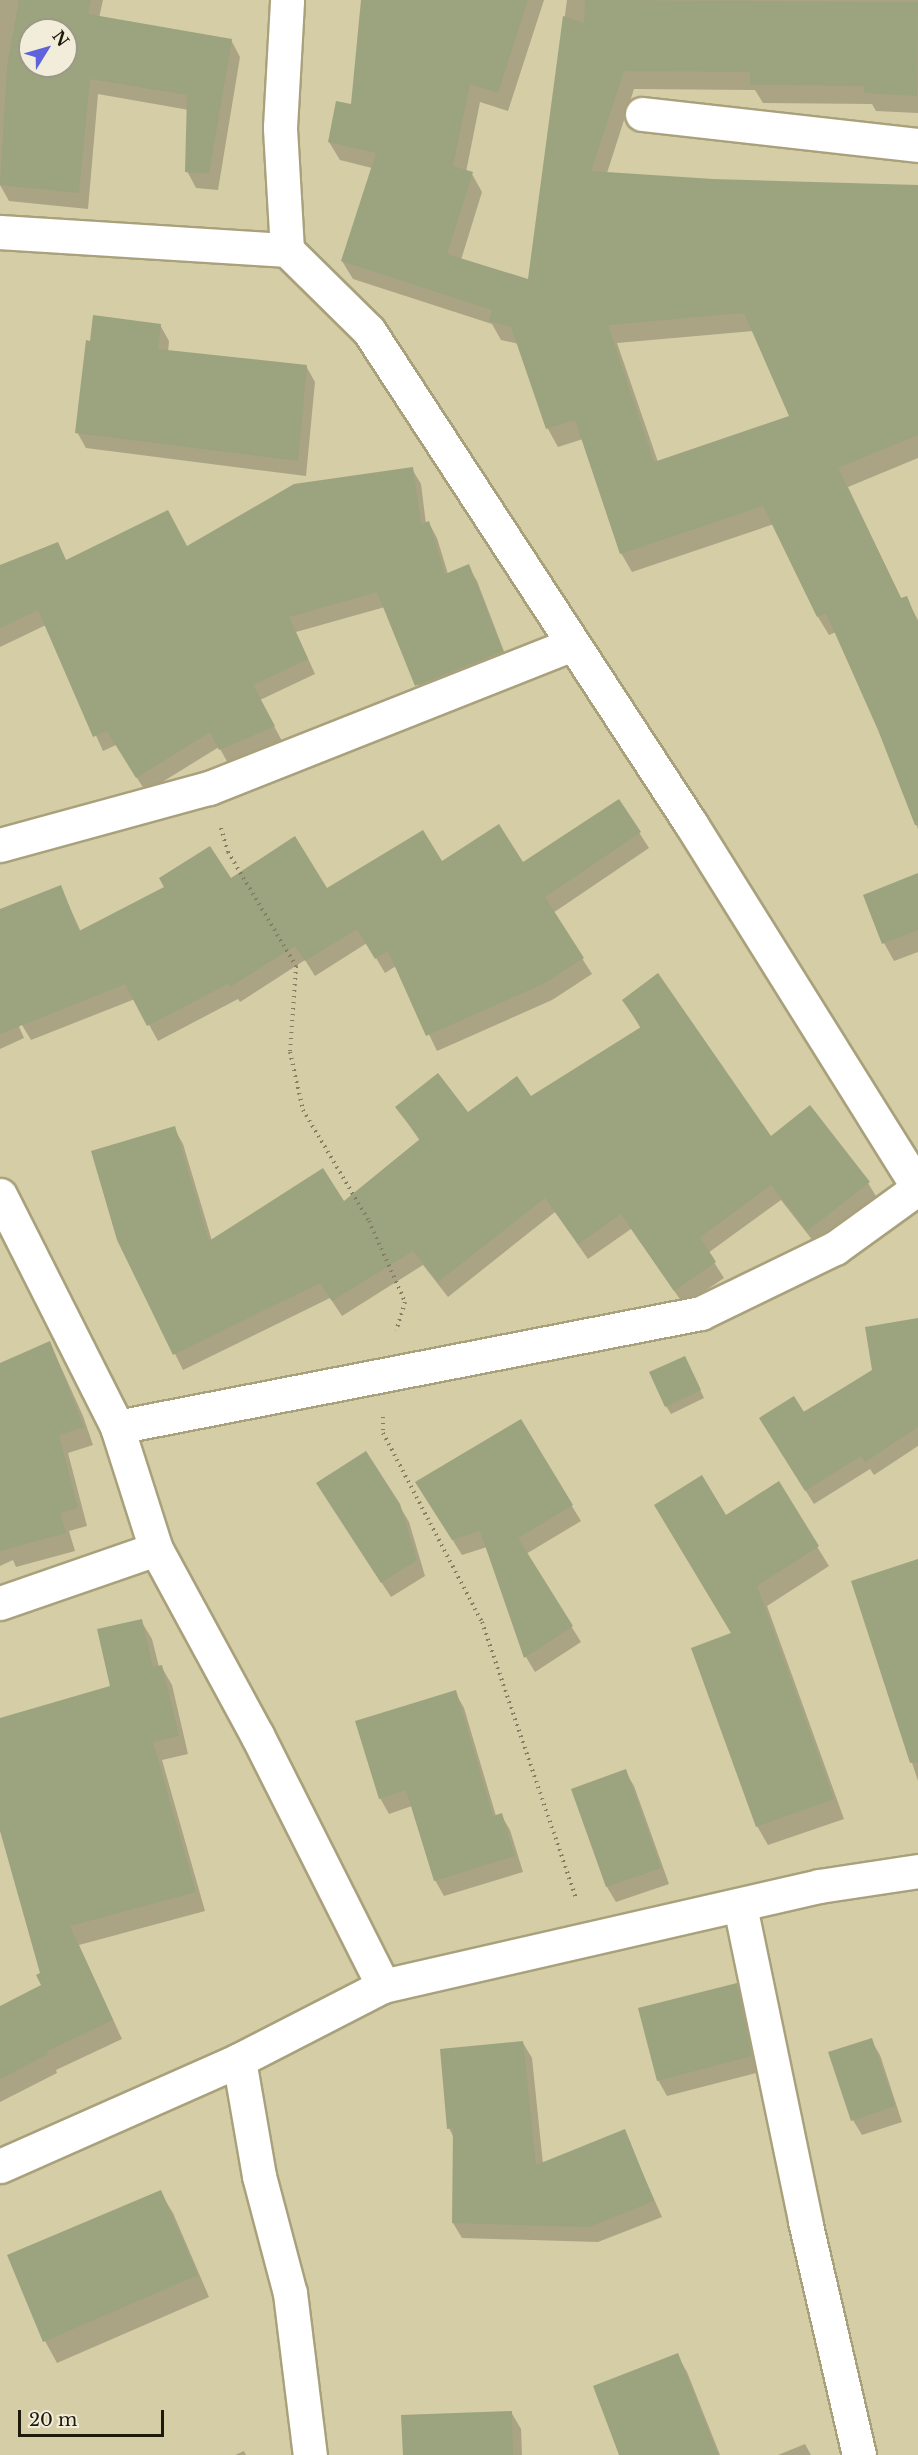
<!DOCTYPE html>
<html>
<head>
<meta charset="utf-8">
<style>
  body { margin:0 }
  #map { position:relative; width:918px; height:2455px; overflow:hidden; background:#d5cda6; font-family:"Libre Baskerville",serif }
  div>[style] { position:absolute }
  .shadow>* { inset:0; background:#0003 }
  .building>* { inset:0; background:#9ca37f }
  .path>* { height:4px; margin-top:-2px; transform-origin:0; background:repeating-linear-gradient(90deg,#837d61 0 1.5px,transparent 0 6px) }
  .roads { filter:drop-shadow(2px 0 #a9a17c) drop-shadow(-2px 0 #a9a17c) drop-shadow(0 2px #a9a17c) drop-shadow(0 -2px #a9a17c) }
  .minor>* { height:33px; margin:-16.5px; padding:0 16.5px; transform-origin:16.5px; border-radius:16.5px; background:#fff }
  span { translate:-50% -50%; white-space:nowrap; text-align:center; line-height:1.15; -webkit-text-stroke:4.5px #f1edda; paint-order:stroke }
  .north { position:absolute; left:18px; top:18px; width:60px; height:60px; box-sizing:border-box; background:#f1edda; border:2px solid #9c9987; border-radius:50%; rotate:53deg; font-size:16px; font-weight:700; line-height:24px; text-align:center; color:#1d1a0b }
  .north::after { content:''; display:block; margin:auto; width:21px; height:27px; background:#5f63db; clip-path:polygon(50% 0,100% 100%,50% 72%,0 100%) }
  .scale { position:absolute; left:18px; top:2410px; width:146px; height:27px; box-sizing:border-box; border:3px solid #1d1a0b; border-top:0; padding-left:8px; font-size:18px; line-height:21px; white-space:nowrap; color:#1d1a0b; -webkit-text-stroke:4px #f1edda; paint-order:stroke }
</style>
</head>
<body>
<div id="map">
  <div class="shadow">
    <i style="clip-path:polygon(evenodd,0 0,103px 0,99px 18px,231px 40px,240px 57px,218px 190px,196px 188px,187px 171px,189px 110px,98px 94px,88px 209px,9px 201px,0 185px,0 0,30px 30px,66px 30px,66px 66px,30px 66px,30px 30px)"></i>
    <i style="clip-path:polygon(evenodd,362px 0,544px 0,508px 111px,480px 102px,466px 172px,472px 174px,482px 192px,461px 260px,529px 281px,567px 0,918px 0,918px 113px,876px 111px,872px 104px,763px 103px,755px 90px,634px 89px,607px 173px,713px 180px,918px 186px,918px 458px,848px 487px,902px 600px,906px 598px,918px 620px,918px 829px,879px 729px,836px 632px,829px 635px,818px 617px,774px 524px,632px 572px,621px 553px,583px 439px,558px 447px,548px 429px,519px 344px,501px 340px,492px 324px,353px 279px,342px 261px,372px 168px,340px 160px,329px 142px,352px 106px,362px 0,753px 331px,791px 417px,658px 462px,617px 343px,753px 331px)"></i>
    <i style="clip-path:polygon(160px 325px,169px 341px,168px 352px,306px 366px,315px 382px,306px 476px,86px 448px,77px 432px)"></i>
    <i style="clip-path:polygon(412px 469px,421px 484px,426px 524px,429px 523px,437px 538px,448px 574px,468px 566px,477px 581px,510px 667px,425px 700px,385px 607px,296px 632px,315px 674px,260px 700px,282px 741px,229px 765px,219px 747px,146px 792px,116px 745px,103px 751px,46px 625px,0 647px,0 567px,57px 544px,67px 562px,187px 548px)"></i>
    <i style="clip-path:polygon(619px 801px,649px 848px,553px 913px,592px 974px,552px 1000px,437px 1051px,396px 966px,385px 973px,367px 943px,315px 976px,305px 960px,240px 1002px,238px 999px,158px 1041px,135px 999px,31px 1040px,22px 1025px,0 967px,0 911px,60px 886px,81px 932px,231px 880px,327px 890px,442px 863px,522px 864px)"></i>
    <i style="clip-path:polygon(918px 875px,918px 952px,894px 961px,884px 943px)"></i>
    <i style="clip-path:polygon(624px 1000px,771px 1138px,868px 1183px,877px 1198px,817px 1246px,781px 1200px,708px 1253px,724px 1278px,684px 1305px,631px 1229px,588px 1259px,555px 1212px,448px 1297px,423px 1265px,342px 1316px,330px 1298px,183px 1370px,119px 1240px,174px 1128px,183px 1144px,212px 1241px,344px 1204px,420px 1141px,397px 1107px,467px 1114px,531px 1098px,641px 1029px)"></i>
    <i style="clip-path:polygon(0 1001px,10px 1006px,24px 1038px,0 1049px)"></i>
    <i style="clip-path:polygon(918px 1320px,918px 1446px,874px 1475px,870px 1469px,814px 1504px,769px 1432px,873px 1371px)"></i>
    <i style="clip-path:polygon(50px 1343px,83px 1416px,93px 1445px,68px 1453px,87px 1526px,69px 1531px,75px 1551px,16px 1567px,13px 1560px,0 1566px,0 1365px)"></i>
    <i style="clip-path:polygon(689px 1366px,704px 1398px,671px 1414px,666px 1406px)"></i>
    <i style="clip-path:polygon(520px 1421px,581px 1521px,526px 1554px,581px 1642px,535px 1672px,526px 1657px,487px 1547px,462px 1555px,426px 1498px)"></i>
    <i style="clip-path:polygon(778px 1483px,829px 1566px,767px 1606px,844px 1819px,768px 1845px,757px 1826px,733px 1634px,726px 1517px)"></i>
    <i style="clip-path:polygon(327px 1499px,399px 1505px,409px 1522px,425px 1576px,391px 1597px)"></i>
    <i style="clip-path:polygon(918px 1571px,918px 1781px,853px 1582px)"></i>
    <i style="clip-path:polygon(141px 1621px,152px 1639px,159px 1667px,161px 1666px,172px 1685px,188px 1754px,162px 1760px,205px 1911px,79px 1945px,122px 2039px,56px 2070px,57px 2073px,0 2102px,0 2008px,43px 1986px,42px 1974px,0 1826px,0 1720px,112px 1687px)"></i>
    <i style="clip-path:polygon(455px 1692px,464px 1708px,496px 1816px,501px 1815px,510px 1830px,523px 1872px,444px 1896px,435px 1880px,412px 1806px,389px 1814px,380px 1798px)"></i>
    <i style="clip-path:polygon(625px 1771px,634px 1786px,669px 1884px,616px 1902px,607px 1887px,573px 1790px)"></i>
    <i style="clip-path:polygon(736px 1984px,745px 2000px,760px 2072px,667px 2096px,658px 2080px)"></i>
    <i style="clip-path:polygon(871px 2040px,880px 2055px,902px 2122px,862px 2135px,853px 2120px)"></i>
    <i style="clip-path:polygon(523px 2043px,532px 2058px,543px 2164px,624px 2131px,662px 2217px,598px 2242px,462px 2238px,453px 2223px,454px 2138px,449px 2128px)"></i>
    <i style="clip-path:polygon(160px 2192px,173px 2213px,209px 2297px,57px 2363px,45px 2341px)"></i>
    <i style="clip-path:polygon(677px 2355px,687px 2372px,720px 2455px,621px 2455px)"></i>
    <i style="clip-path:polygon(511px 2412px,521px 2429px,522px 2455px,404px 2455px)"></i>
    <i style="clip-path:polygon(805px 2444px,811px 2455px,778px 2455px)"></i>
    <i style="clip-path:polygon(244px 2451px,246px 2455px,235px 2455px)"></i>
  </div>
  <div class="building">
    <i style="clip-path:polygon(evenodd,19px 0,91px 0,88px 14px,232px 39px,209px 174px,185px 172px,187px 95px,90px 79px,79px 193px,0 185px,7px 66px,19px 0,30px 30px,66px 30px,66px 66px,30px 66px,30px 30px)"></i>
    <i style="clip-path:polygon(evenodd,361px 0,528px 0,498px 93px,470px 84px,453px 166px,473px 172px,447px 254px,528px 279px,563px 16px,584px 23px,585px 0,918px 2px,917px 96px,864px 93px,864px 86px,750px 85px,750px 72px,624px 71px,591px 171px,713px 179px,918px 185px,918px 435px,838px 468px,901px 598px,907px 596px,918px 623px,918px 825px,915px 825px,878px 730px,826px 613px,817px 617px,763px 506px,620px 554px,575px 420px,546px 429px,511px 327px,489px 321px,492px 310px,341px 261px,376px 153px,328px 142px,336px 101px,351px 104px,361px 0,744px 313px,789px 416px,654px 462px,608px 325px,744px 313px)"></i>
    <i style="clip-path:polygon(93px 315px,161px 324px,158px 349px,307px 365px,298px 461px,75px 433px,86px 340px,90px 341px)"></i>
    <i style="clip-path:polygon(413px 467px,421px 524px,429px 521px,445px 574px,469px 564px,503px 651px,415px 686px,377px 592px,289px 617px,308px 659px,253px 685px,275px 726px,219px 750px,210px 732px,136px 778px,107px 731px,93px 737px,38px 610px,0 628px,0 565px,58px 542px,66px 560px,168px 510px,187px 546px,294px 484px)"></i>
    <i style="clip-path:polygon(619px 799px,641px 832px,545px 897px,584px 958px,543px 984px,426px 1036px,388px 951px,375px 959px,357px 929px,305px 961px,295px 946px,230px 987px,228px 984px,147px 1026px,125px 984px,0 1034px,0 909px,61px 885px,79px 931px,164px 887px,159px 878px,210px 846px,231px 878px,295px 836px,327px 888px,423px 830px,442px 861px,499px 824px,523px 862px)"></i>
    <i style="clip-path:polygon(918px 873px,918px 930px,882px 944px,863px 895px)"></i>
    <i style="clip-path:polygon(658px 973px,771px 1136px,810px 1105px,870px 1182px,807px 1231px,771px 1185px,700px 1237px,716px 1262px,674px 1291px,621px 1214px,578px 1244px,545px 1198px,438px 1282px,413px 1251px,332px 1301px,320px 1283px,173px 1355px,117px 1240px,91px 1151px,175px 1126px,209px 1241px,323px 1168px,344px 1201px,420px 1139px,395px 1107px,438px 1073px,468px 1112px,517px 1076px,531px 1096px,641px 1027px,622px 1000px)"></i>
    <i style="clip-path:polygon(918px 1318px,918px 1427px,865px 1462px,861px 1456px,805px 1491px,759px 1418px,794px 1396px,804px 1412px,872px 1370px,865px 1327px)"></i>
    <i style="clip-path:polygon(50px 1341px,84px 1427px,59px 1435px,78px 1508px,60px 1513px,66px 1533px,0 1551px,0 1363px)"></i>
    <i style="clip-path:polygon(685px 1356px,701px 1390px,665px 1407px,649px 1372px)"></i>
    <i style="clip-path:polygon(521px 1419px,573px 1505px,518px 1538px,573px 1626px,524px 1658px,480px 1531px,452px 1540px,415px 1482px)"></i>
    <i style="clip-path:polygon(366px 1451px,400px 1504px,417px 1560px,381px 1583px,316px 1483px)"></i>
    <i style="clip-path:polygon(702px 1475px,726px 1515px,779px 1481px,819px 1546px,757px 1586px,834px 1799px,756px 1827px,691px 1648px,731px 1633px,654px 1505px)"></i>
    <i style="clip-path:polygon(918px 1559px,918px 1762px,910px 1763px,851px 1581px)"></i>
    <i style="clip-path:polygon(142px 1619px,153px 1667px,162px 1665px,179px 1736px,153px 1742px,196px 1892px,70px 1926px,113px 2020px,47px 2051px,48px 2054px,0 2079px,0 2006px,41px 1985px,36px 1975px,40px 1973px,0 1831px,0 1718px,110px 1686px,97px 1629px)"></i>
    <i style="clip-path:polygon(456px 1690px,493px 1816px,502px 1813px,515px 1856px,434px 1881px,406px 1790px,379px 1799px,355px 1721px)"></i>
    <i style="clip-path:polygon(626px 1769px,661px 1868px,606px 1887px,571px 1789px)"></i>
    <i style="clip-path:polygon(737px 1983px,752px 2056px,657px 2081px,638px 2008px)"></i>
    <i style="clip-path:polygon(872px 2038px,895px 2106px,851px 2121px,828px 2052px)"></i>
    <i style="clip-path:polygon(523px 2041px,536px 2165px,625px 2129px,654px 2201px,589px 2227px,452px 2223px,453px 2128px,447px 2129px,440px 2049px)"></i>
    <i style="clip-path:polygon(161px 2190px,198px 2275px,43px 2342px,7px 2255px)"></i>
    <i style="clip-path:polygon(678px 2353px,718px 2455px,619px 2455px,593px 2386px)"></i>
    <i style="clip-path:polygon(512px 2411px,513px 2455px,403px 2455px,401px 2415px)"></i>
  </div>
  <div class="path">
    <i style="left:221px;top:828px;width:25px;rotate:74deg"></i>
    <i style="left:228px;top:852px;width:133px;rotate:59.2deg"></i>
    <i style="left:296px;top:966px;width:86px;rotate:94deg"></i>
    <i style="left:290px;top:1052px;width:59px;rotate:77.4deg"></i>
    <i style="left:303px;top:1110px;width:129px;rotate:59.3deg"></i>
    <i style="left:369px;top:1221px;width:89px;rotate:66deg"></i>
    <i style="left:405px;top:1302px;width:30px;rotate:107deg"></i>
    <i style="left:383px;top:1417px;width:16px;rotate:90deg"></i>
    <i style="left:383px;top:1433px;width:213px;rotate:62.4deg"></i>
    <i style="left:482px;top:1622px;width:292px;rotate:71.2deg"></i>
  </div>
  <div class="roads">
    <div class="minor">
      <i style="left:642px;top:114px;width:278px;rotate:6.4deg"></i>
      <i style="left:0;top:232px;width:288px;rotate:3.6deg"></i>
      <i style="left:287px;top:250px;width:115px;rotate:44.6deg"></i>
      <i style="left:369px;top:331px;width:589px;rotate:56.85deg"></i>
      <i style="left:691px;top:824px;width:428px;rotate:58deg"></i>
      <i style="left:287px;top:250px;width:123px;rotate:-93.3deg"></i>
      <i style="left:280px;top:127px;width:127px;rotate:-86.8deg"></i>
      <i style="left:0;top:845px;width:217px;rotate:-15.3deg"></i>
      <i style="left:209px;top:788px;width:391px;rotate:-21.6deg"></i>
      <i style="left:0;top:1195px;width:260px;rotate:63.2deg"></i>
      <i style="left:117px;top:1427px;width:128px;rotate:72.3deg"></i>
      <i style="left:156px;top:1549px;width:212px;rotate:61.5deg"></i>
      <i style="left:257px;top:1735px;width:281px;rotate:63.3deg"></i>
      <i style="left:117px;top:1427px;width:595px;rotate:-11.05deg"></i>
      <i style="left:701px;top:1313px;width:149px;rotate:-25.9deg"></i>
      <i style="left:835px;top:1248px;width:102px;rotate:-35.9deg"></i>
      <i style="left:0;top:1603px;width:165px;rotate:-19.1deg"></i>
      <i style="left:740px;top:1906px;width:322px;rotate:78.3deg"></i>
      <i style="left:805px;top:2221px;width:240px;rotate:77deg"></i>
      <i style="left:239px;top:2060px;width:118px;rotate:80.2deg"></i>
      <i style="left:259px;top:2176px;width:121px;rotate:75.2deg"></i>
      <i style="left:290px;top:2293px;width:163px;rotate:83deg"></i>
      <i style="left:0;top:2166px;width:261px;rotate:-23.9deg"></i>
      <i style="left:239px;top:2060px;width:162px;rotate:-27.2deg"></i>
      <i style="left:383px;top:1986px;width:447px;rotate:-12.9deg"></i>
      <i style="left:819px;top:1886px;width:100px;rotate:-8.6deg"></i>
    </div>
  </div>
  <div class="north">N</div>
  <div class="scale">20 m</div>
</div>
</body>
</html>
